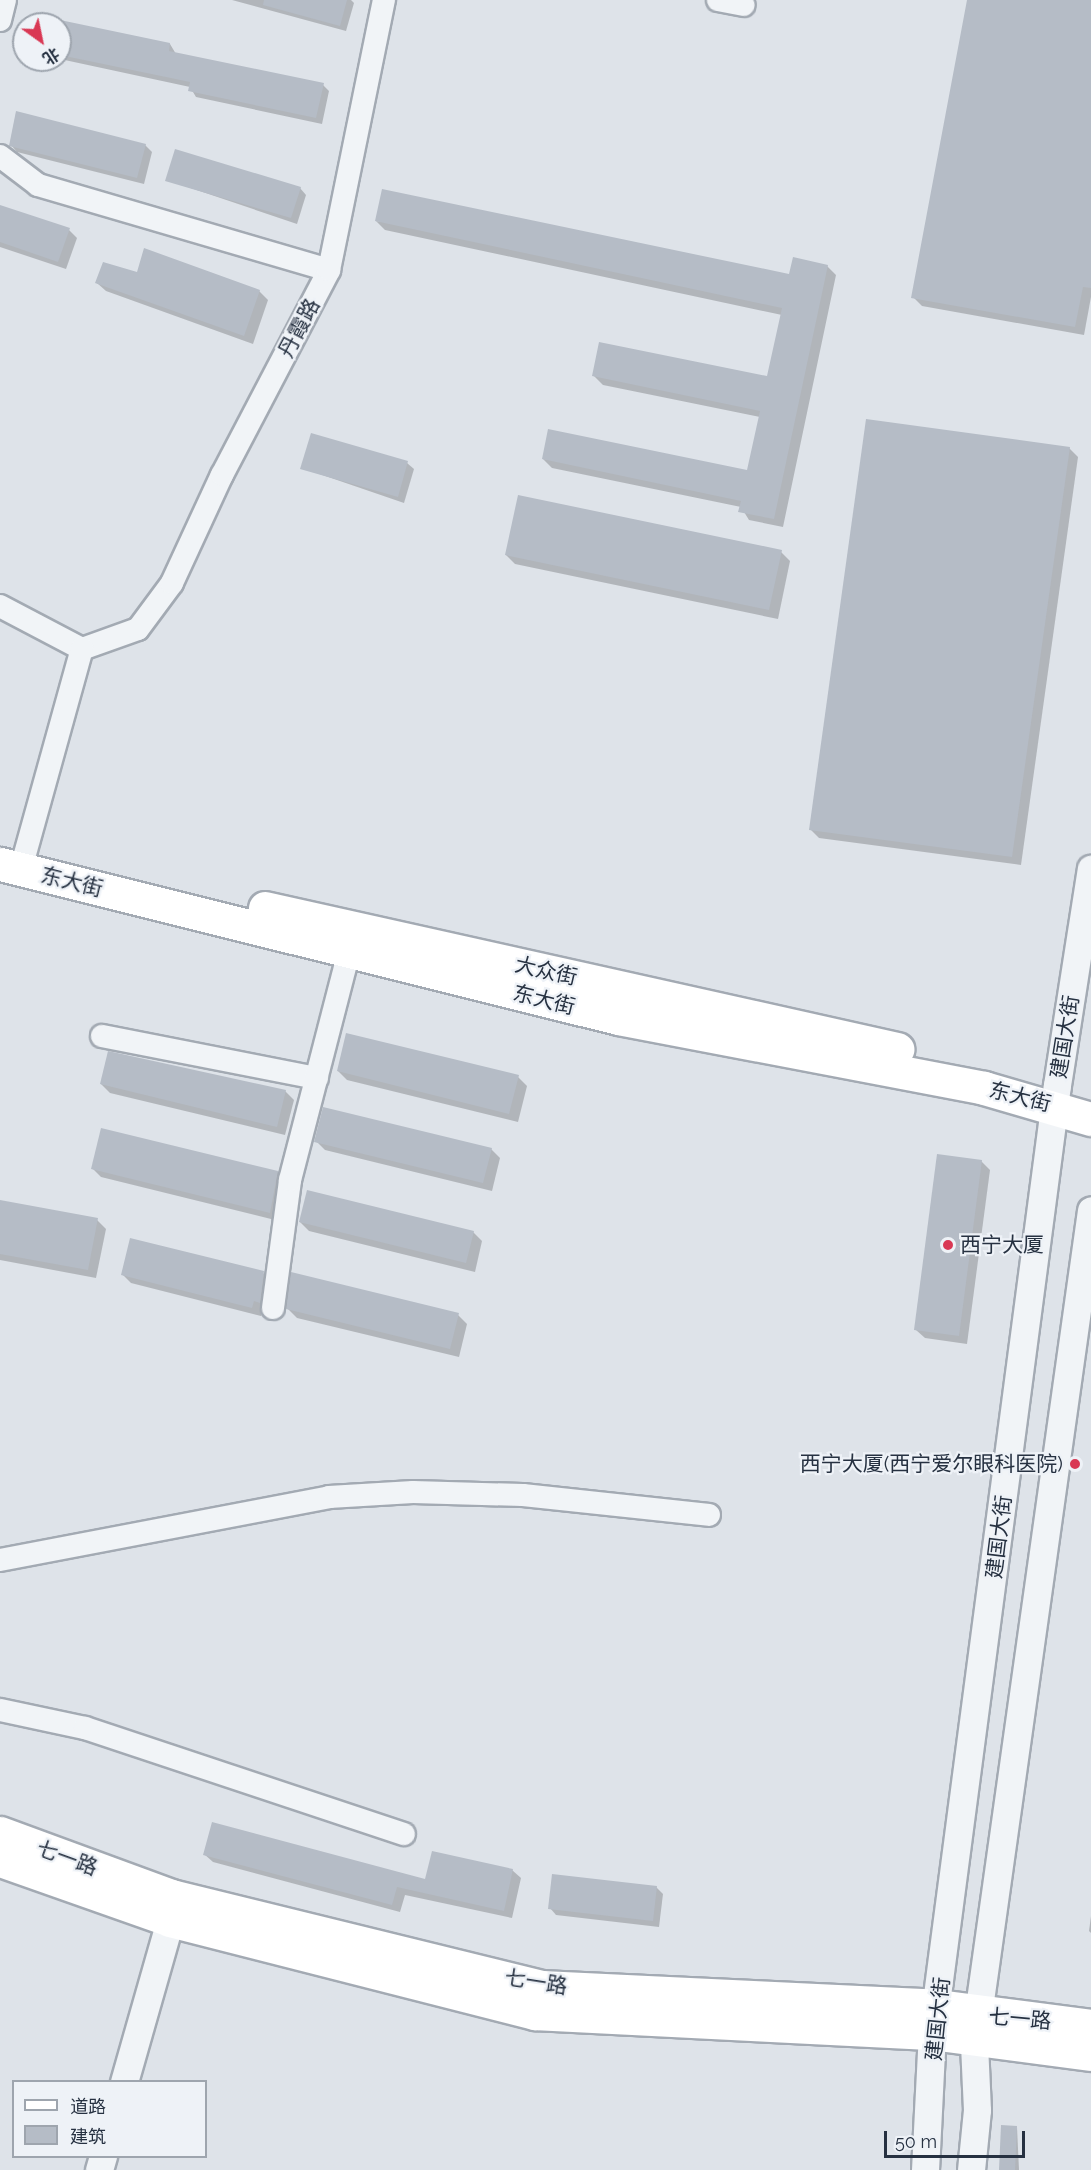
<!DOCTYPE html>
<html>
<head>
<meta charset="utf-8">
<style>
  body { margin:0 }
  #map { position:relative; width:1091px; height:2170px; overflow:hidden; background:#dee3e9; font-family:Raleway,"Noto Sans SC",sans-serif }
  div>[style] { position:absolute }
  .shadow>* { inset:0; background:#0003 }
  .building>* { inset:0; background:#b5bcc6 }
  .roads { filter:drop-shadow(2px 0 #a3aab3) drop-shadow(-2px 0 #a3aab3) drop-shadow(0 2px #a3aab3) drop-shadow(0 -2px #a3aab3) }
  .minor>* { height:22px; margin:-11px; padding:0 11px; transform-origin:11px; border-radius:11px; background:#f1f4f7 }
  .tertiary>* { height:27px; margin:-13.5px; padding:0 13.5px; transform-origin:13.5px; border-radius:13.5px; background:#f1f4f7 }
  .primary>* { height:33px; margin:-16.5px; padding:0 16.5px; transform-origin:16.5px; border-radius:16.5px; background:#fff }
  .dots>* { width:16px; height:16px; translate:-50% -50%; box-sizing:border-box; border:3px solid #eef2f7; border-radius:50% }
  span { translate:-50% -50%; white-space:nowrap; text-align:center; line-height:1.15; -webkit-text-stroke:4.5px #eef2f7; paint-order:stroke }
  .street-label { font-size:21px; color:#263141 }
  .poi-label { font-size:21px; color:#263141 }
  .left { translate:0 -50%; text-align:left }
  .right { translate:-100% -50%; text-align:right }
  .legend { position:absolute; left:12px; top:2080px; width:195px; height:78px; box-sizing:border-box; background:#eef2f7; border:2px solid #9ea5ae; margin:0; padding:8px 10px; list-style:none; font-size:18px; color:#263141 }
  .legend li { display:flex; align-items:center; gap:12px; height:30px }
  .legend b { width:30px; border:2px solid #9ea5ae }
  .north { position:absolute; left:12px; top:12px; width:60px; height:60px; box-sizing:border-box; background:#eef2f7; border:2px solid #9ea5ae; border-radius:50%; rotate:147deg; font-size:16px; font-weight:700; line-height:24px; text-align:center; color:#263141 }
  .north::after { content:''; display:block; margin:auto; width:21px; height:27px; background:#d93854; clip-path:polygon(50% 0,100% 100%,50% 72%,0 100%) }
  .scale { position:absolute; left:884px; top:2131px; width:141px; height:27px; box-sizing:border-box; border:3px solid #263141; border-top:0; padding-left:8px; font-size:18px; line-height:21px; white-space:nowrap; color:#263141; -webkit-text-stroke:4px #eef2f7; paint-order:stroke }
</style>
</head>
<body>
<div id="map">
  <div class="shadow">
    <i style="clip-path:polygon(232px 0,351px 0,354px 3px,346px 31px)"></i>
    <i style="clip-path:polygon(968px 0,1091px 0,1091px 297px,1084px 335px,922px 306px,913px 297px)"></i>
    <i style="clip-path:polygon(49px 19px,170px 44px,176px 54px,323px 85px,329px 91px,322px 124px,196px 97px,190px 87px,60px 59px,60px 24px,48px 24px)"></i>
    <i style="clip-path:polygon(11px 145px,145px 145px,152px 152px,144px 184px,17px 152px)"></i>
    <i style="clip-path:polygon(167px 180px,300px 188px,306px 195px,297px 224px)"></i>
    <i style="clip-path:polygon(0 207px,69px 230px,77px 238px,66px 269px,0 247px)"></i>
    <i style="clip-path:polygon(376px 221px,790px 276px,827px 266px,836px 275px,783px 527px,749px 520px,741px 507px,552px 468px,543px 459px,748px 472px,760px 417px,603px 385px,594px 376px,768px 378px,782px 315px,385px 230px)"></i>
    <i style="clip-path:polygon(138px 274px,259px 291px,268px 300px,253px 344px,106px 291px,97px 283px)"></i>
    <i style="clip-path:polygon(1069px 448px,1078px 457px,1021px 865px,819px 838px,810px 829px)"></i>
    <i style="clip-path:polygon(407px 463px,414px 469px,404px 503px,302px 468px)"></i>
    <i style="clip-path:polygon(781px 552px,790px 561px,778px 619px,515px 564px,506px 555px)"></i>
    <i style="clip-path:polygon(338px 1071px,518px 1077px,527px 1086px,518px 1122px,347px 1080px)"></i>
    <i style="clip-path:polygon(101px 1084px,285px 1091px,294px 1100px,285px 1135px,110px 1093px)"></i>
    <i style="clip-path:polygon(316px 1141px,491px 1149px,500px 1158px,492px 1191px,325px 1150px)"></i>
    <i style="clip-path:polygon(981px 1161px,990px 1170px,967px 1344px,925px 1338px,916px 1330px)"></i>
    <i style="clip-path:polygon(92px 1168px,278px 1172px,287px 1181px,279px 1221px,101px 1177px)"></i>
    <i style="clip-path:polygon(0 1202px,97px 1220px,106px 1229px,96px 1278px,0 1260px)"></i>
    <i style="clip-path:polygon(300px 1222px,473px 1232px,482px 1241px,475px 1272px,309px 1231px)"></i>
    <i style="clip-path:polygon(263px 1273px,273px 1282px,261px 1316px,131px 1283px,122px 1274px)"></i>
    <i style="clip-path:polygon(288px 1309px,458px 1315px,467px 1324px,459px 1357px,297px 1318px)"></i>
    <i style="clip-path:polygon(204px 1854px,427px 1881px,512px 1870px,521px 1878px,512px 1918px,405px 1895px,400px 1912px,213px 1862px)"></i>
    <i style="clip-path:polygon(656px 1887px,663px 1894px,659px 1927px,556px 1915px,550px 1908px)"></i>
    <i style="clip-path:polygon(1091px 1916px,1091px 1933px,1089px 1931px)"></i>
    <i style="clip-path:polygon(1017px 2127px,1019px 2170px,1000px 2170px)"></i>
  </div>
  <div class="building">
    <i style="clip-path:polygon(264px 0,347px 0,340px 26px,263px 5px)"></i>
    <i style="clip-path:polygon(967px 0,1091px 0,1091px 288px,1083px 287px,1075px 327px,911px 298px)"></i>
    <i style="clip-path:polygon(60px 20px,170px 43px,169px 51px,324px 83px,316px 118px,188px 91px,190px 82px,60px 55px)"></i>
    <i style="clip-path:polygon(16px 111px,146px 144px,137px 178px,9px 146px)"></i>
    <i style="clip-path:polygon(175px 149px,301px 187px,291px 218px,165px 181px)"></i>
    <i style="clip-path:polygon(382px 189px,789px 274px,793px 257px,828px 265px,774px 519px,738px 512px,741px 501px,542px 459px,548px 429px,747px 470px,760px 411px,592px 376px,599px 342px,767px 376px,782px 308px,375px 221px)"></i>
    <i style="clip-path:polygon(0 205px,70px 228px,58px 262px,0 242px)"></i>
    <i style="clip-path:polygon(144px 248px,260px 290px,244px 336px,95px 283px,103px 262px,137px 272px)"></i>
    <i style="clip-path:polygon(866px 419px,1070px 447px,1012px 857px,809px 830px)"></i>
    <i style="clip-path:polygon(311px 433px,408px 461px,398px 497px,300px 469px)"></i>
    <i style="clip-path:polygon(518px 495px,782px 550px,769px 610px,505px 555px)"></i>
    <i style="clip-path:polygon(346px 1033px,519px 1075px,509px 1114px,337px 1071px)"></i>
    <i style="clip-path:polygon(108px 1051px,286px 1090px,277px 1127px,100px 1084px)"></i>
    <i style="clip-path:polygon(323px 1107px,492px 1148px,483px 1183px,314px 1142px)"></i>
    <i style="clip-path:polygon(101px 1128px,278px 1171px,270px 1213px,91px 1169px)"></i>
    <i style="clip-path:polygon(937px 1154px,982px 1160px,959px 1336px,914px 1330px)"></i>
    <i style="clip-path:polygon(307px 1190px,474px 1231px,466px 1263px,299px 1222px)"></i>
    <i style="clip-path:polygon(0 1200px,98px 1218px,88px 1270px,0 1254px)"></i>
    <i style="clip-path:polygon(130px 1238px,264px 1271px,260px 1303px,254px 1301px,252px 1308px,121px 1275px)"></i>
    <i style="clip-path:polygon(291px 1272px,459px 1313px,450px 1349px,286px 1309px)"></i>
    <i style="clip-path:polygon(212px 1822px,425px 1879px,432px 1851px,513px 1869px,504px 1911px,397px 1887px,392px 1905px,203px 1855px)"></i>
    <i style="clip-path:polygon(552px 1874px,657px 1886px,653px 1921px,548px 1909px)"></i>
    <i style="clip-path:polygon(1001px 2125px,1017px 2126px,1015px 2170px,999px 2170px)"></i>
  </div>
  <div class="roads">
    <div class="minor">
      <i style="left:718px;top:0;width:26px;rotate:11deg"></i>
      <i style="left:0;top:20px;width:21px;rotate:-76deg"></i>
      <i style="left:0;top:156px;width:48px;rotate:37.3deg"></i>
      <i style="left:38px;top:185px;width:303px;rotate:16.3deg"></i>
      <i style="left:0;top:606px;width:93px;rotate:27.7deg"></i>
      <i style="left:82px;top:649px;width:59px;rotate:-19.7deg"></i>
      <i style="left:138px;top:629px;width:57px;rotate:-53.5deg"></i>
      <i style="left:172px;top:583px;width:119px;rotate:-65.2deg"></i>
      <i style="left:222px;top:475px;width:231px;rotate:-62.4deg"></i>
      <i style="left:329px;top:270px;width:276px;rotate:-78.5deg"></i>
      <i style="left:25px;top:854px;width:213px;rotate:-74.5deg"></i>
      <i style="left:102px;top:1036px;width:219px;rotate:11.1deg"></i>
      <i style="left:273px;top:1308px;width:129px;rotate:-82.4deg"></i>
      <i style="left:290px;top:1180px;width:236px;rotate:-75.5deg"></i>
      <i style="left:0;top:1560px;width:335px;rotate:-10.8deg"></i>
      <i style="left:329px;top:1497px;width:84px;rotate:-3.4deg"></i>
      <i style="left:413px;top:1492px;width:110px;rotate:1.6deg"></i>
      <i style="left:523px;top:1495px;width:187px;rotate:6.1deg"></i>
      <i style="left:0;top:1710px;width:87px;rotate:12deg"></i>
      <i style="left:85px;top:1728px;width:336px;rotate:18.4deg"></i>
    </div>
    <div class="tertiary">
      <i style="left:124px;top:2082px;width:168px;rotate:-74.1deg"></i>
      <i style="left:99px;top:2170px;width:15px;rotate:-74deg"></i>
      <i style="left:925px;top:2170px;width:137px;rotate:-87.1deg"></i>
      <i style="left:932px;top:2033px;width:956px;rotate:-82.49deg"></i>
      <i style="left:1057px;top:1085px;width:219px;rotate:-81.1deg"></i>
      <i style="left:971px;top:2170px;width:60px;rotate:-84.3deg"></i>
      <i style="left:977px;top:2110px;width:67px;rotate:-92.6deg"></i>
      <i style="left:974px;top:2043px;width:841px;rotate:-82deg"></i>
    </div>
    <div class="primary">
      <i style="left:0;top:864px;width:637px;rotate:13.99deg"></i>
      <i style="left:618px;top:1018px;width:373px;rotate:10.8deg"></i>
      <i style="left:984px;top:1088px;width:111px;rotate:16.2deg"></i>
      <i style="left:265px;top:908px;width:648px;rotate:12.58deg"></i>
      <i style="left:0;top:1833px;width:182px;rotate:20.2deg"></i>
      <i style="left:171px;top:1896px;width:381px;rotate:13.8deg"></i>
      <i style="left:541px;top:1987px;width:397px;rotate:2.7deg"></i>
      <i style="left:938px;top:2006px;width:154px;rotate:7.4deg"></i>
      <i style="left:0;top:1860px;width:180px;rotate:19.4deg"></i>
      <i style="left:170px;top:1920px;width:377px;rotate:14.3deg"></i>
      <i style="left:535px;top:2013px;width:398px;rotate:2.9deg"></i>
      <i style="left:932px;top:2033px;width:160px;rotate:7.5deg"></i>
    </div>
  </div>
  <div class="dots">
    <i style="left:948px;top:1245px;background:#d93854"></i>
    <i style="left:1075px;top:1464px;background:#d93854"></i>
  </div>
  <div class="street-label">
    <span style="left:299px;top:328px;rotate:-62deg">丹霞路</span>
    <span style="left:72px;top:882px;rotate:14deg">东大街</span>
    <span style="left:546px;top:971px;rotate:13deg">大众街</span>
    <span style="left:544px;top:1000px;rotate:14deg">东大街</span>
    <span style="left:1065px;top:1037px;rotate:-81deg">建国大街</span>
    <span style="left:1020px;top:1097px;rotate:14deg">东大街</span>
    <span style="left:999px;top:1537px;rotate:-83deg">建国大街</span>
    <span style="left:67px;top:1858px;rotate:20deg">七一路</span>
    <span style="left:536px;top:1982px;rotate:9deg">七一路</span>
    <span style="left:938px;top:2019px;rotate:-84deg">建国大街</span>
    <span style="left:1020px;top:2019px;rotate:5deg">七一路</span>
  </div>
  <div class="poi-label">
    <span class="left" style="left:960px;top:1245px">西宁大厦</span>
    <span class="right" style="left:1063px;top:1464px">西宁大厦(西宁爱尔眼科医院)</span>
  </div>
  <ul class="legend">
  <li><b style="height:8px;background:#fff"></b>道路</li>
  <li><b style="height:16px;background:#b5bcc6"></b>建筑</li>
  </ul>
  <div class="north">北</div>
  <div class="scale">50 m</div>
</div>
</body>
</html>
